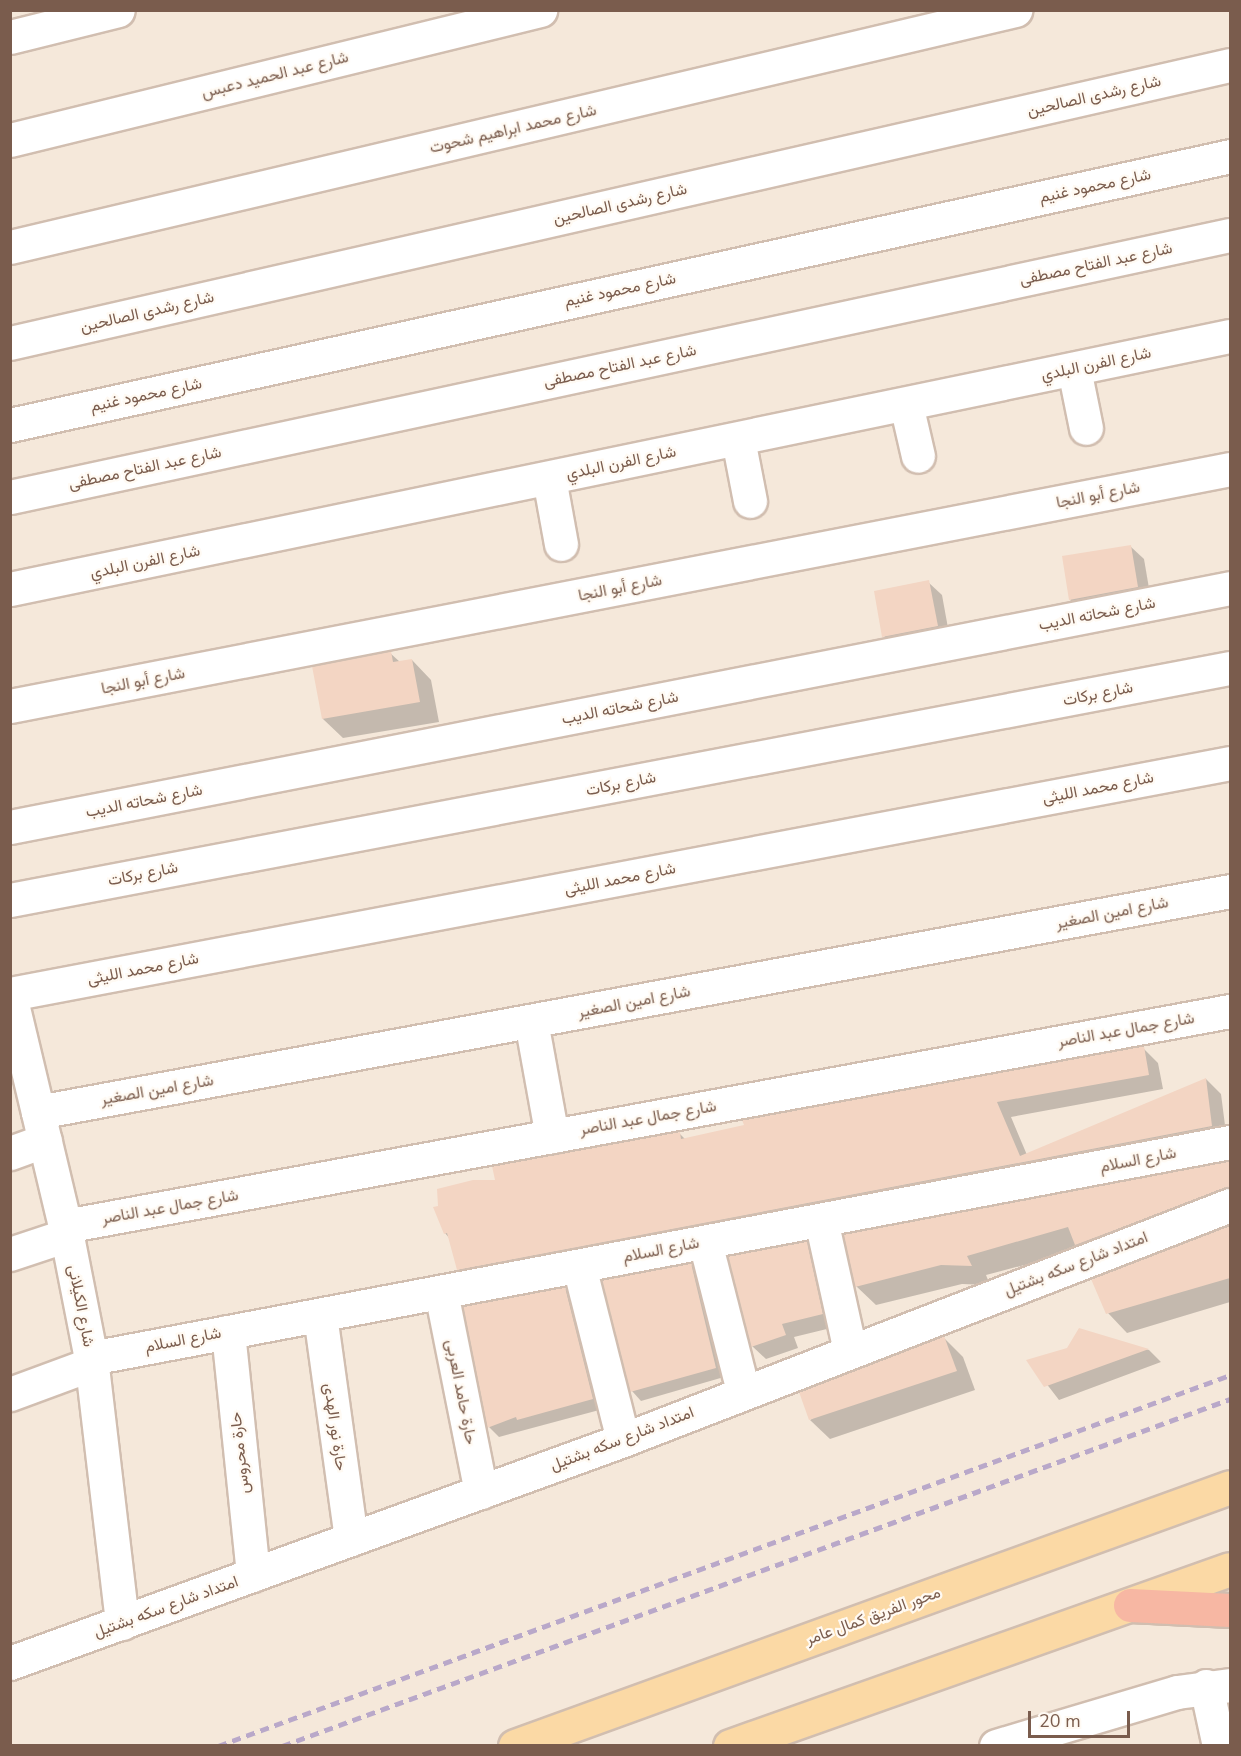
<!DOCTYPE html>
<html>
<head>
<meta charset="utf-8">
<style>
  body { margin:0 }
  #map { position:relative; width:1241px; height:1756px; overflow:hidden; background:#fdf6ec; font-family:"Nunito Sans",Vazirmatn,sans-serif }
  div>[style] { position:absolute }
  .residential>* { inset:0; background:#f5e8da }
  .shadow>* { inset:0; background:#0003 }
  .building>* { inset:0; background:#f3d5c3 }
  .roads { filter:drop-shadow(2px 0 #d1beb0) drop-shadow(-2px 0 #d1beb0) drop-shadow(0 2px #d1beb0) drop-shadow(0 -2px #d1beb0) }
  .minor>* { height:33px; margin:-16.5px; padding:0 16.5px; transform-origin:16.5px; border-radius:16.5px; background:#fff }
  .primary>* { height:33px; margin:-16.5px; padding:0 16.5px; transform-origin:16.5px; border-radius:16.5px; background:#fbd9a5 }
  .motorway>* { height:33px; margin:-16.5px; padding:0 16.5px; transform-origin:16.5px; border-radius:16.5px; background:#f7b7a3 }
  .rail>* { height:4.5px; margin-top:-2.25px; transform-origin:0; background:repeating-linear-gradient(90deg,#b9a8c9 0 9px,transparent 0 15px) }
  span { translate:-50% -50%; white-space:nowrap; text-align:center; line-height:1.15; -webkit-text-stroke:4.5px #fffaf3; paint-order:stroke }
  .street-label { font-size:16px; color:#7a5c4d }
  .frame { position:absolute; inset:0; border:12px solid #7a5c4d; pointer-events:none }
  .scale { position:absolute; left:1028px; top:1711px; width:102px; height:27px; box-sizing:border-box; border:3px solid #7a5c4d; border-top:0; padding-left:8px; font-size:18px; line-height:21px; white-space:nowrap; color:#7a5c4d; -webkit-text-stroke:4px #fffaf3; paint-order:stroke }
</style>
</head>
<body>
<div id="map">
  <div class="residential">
    <i style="clip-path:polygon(11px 11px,1230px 11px,1230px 1745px,11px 1746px)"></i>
  </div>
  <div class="shadow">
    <i style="clip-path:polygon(1130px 546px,1144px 559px,1151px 600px,1083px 613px,1070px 600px)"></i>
    <i style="clip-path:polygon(928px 582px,942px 595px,950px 639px,897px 649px,884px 636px)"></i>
    <i style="clip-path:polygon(390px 653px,400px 662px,412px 660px,431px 680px,439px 722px,343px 738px,323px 719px,314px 668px)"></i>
    <i style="clip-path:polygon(1143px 1048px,1158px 1063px,1163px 1089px,1011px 1117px,1027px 1155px,1206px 1079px,1221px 1094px,1227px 1141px,473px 1284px,458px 1269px,450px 1239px,445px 1233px,497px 1181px,679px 1133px,685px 1139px)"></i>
    <i style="clip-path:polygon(1230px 1160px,1230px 1211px,986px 1275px,990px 1285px,962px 1284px,876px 1305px,856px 1286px,845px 1236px)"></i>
    <i style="clip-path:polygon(1230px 1226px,1230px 1302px,1127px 1333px,1108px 1313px,1093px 1280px)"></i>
    <i style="clip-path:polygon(806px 1243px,819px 1256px,835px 1327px,794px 1337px,798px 1348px,766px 1359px,752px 1346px)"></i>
    <i style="clip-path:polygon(691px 1265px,700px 1274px,724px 1377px,641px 1401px,632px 1391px)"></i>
    <i style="clip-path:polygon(565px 1289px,575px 1299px,603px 1409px,499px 1437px,489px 1427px)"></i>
    <i style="clip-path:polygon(1080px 1330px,1149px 1350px,1161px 1362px,1059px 1400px,1029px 1361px,1068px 1350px)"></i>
    <i style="clip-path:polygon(944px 1338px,963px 1357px,975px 1390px,830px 1439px,810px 1420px)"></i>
  </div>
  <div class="building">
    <i style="clip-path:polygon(1131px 545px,1138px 587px,1069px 600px,1062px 556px)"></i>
    <i style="clip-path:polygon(929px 580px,938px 626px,882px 637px,874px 591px)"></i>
    <i style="clip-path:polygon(391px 651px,393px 662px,412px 659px,420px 702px,322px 719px,312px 666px)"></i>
    <i style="clip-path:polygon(1144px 1046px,1149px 1075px,997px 1102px,1020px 1156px,1206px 1078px,1212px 1126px,457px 1270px,447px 1233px,444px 1234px,433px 1207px,438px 1206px,437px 1189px,473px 1180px,495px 1180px,492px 1166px,680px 1132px,681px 1139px,744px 1125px,742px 1120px)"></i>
    <i style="clip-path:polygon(1230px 1161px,1230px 1187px,1075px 1245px,1068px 1227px,967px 1256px,972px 1266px,941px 1265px,855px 1287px,843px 1234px)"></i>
    <i style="clip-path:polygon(1230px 1225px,1230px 1278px,1106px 1314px,1091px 1279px)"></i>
    <i style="clip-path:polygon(807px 1241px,823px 1314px,782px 1324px,786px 1335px,751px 1347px,728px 1256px)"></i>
    <i style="clip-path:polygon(691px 1263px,716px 1368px,630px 1392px,602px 1280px)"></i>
    <i style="clip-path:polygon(565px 1287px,593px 1399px,517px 1420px,516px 1417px,487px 1428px,463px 1307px)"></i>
    <i style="clip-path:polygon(1079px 1328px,1149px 1349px,1044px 1387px,1026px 1360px,1067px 1348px)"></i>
    <i style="clip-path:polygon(944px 1336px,957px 1371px,809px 1420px,799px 1392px)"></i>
  </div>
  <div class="roads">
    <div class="minor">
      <i style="left:10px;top:37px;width:111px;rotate:-14deg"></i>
      <i style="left:10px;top:140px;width:546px;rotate:-13.78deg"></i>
      <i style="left:10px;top:247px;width:1033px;rotate:-13.27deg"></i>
      <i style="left:10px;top:343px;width:1251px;rotate:-12.84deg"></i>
      <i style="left:1074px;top:369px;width:60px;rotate:78.5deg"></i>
      <i style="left:906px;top:404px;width:53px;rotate:77deg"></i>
      <i style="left:10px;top:425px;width:1249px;rotate:-12.43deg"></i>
      <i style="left:738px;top:439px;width:63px;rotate:79deg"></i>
      <i style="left:549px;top:478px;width:67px;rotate:79.7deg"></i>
      <i style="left:10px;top:497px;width:1248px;rotate:-12.12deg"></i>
      <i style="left:10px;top:589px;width:1246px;rotate:-11.72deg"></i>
      <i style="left:10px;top:706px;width:1243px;rotate:-10.99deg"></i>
      <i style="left:10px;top:827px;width:1243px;rotate:-11.08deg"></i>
      <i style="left:10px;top:900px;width:1242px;rotate:-10.77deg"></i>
      <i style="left:10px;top:994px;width:1242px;rotate:-10.72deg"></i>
      <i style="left:10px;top:995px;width:237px;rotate:76.6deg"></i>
      <i style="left:65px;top:1226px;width:135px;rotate:78.9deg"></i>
      <i style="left:91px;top:1358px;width:267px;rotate:83.3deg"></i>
      <i style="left:531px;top:1021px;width:117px;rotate:79.7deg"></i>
      <i style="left:38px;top:1112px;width:1212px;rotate:-10.5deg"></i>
      <i style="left:10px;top:1153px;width:37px;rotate:-20deg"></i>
      <i style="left:821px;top:1220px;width:134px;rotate:77.5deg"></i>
      <i style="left:65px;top:1226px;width:1185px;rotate:-10.46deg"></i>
      <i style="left:705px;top:1242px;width:154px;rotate:75.7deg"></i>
      <i style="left:10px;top:1254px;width:60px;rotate:-18.4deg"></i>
      <i style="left:579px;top:1266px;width:179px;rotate:75.8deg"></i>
      <i style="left:441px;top:1292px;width:204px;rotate:78.7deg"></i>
      <i style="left:320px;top:1315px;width:226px;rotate:82.1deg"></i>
      <i style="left:228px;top:1332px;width:244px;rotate:84.1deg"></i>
      <i style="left:91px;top:1358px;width:1159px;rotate:-10.74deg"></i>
      <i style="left:10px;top:1394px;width:86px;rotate:-20.3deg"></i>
      <i style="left:10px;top:1663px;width:652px;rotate:-19.99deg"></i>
      <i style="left:623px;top:1440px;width:651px;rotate:-21.16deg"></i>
      <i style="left:1206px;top:1686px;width:61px;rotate:77.8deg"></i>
      <i style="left:996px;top:1746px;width:189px;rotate:-16.6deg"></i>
      <i style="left:1177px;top:1692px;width:53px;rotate:-7.5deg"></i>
    </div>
    <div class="primary">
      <i style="left:515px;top:1746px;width:760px;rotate:-19.91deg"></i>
      <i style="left:730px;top:1746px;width:530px;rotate:-19.49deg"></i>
    </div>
    <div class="motorway">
      <i style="left:1130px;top:1605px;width:100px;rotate:2.9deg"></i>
    </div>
  </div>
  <div class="rail">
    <i style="left:218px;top:1746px;width:1078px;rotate:-20.13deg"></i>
    <i style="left:282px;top:1746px;width:1010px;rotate:-20.1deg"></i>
  </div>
  <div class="street-label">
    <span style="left:275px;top:75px;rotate:-14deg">شارع عبد الحميد دعبس</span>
    <span style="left:1094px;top:96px;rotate:-13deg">شارع رشدى الصالحين</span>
    <span style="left:513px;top:129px;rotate:-13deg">شارع محمد ابراهيم شحوت</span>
    <span style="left:1095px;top:186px;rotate:-12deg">شارع محمود غنيم</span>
    <span style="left:620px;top:204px;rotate:-13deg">شارع رشدى الصالحين</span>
    <span style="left:1096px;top:264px;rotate:-12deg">شارع عبد الفتاح مصطفى</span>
    <span style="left:620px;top:290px;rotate:-12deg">شارع محمود غنيم</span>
    <span style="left:147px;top:312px;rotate:-13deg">شارع رشدى الصالحين</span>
    <span style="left:1096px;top:364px;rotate:-12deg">شارع الفرن البلدي</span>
    <span style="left:620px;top:366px;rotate:-12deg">شارع عبد الفتاح مصطفى</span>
    <span style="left:146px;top:395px;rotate:-12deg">شارع محمود غنيم</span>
    <span style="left:621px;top:463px;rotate:-12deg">شارع الفرن البلدي</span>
    <span style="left:145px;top:468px;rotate:-12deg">شارع عبد الفتاح مصطفى</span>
    <span style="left:1098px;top:495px;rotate:-11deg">شارع أبو النجا</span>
    <span style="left:145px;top:562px;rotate:-12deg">شارع الفرن البلدي</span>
    <span style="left:620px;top:588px;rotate:-11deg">شارع أبو النجا</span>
    <span style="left:1097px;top:614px;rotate:-11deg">شارع شحاته الديب</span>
    <span style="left:143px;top:681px;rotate:-11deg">شارع أبو النجا</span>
    <span style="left:1098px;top:694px;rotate:-11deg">شارع بركات</span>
    <span style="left:620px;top:708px;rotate:-11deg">شارع شحاته الديب</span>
    <span style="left:621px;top:784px;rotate:-11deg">شارع بركات</span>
    <span style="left:1098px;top:788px;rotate:-11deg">شارع محمد الليثى</span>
    <span style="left:144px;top:801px;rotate:-11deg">شارع شحاته الديب</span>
    <span style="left:143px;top:874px;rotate:-11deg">شارع بركات</span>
    <span style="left:620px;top:879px;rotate:-11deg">شارع محمد الليثى</span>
    <span style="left:1112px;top:913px;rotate:-11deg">شارع امين الصغير</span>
    <span style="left:143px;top:969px;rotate:-11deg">شارع محمد الليثى</span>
    <span style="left:634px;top:1002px;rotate:-11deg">شارع امين الصغير</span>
    <span style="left:1126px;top:1030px;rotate:-10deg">شارع جمال عبد الناصر</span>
    <span style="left:157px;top:1090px;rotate:-10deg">شارع امين الصغير</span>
    <span style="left:648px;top:1118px;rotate:-10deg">شارع جمال عبد الناصر</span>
    <span style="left:1138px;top:1160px;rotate:-11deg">شارع السلام</span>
    <span style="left:170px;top:1207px;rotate:-10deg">شارع جمال عبد الناصر</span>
    <span style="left:661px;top:1250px;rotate:-11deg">شارع السلام</span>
    <span style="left:1076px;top:1264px;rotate:-21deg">امتداد شارع سكه بشتيل</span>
    <span style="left:81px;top:1306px;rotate:79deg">شارع الكيلانى</span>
    <span style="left:183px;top:1340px;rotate:-11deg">شارع السلام</span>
    <span style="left:461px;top:1392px;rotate:79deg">حارة حامد العربى</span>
    <span style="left:335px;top:1427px;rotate:82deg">حارة نور الهدى</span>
    <span style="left:622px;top:1439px;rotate:-21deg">امتداد شارع سكه بشتيل</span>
    <span style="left:240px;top:1453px;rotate:-96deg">حارة محروس</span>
    <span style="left:166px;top:1607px;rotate:-20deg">امتداد شارع سكه بشتيل</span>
    <span style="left:873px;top:1616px;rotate:-20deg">محور الفريق كمال عامر</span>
  </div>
  <div class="frame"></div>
  <div class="scale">20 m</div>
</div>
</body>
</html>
